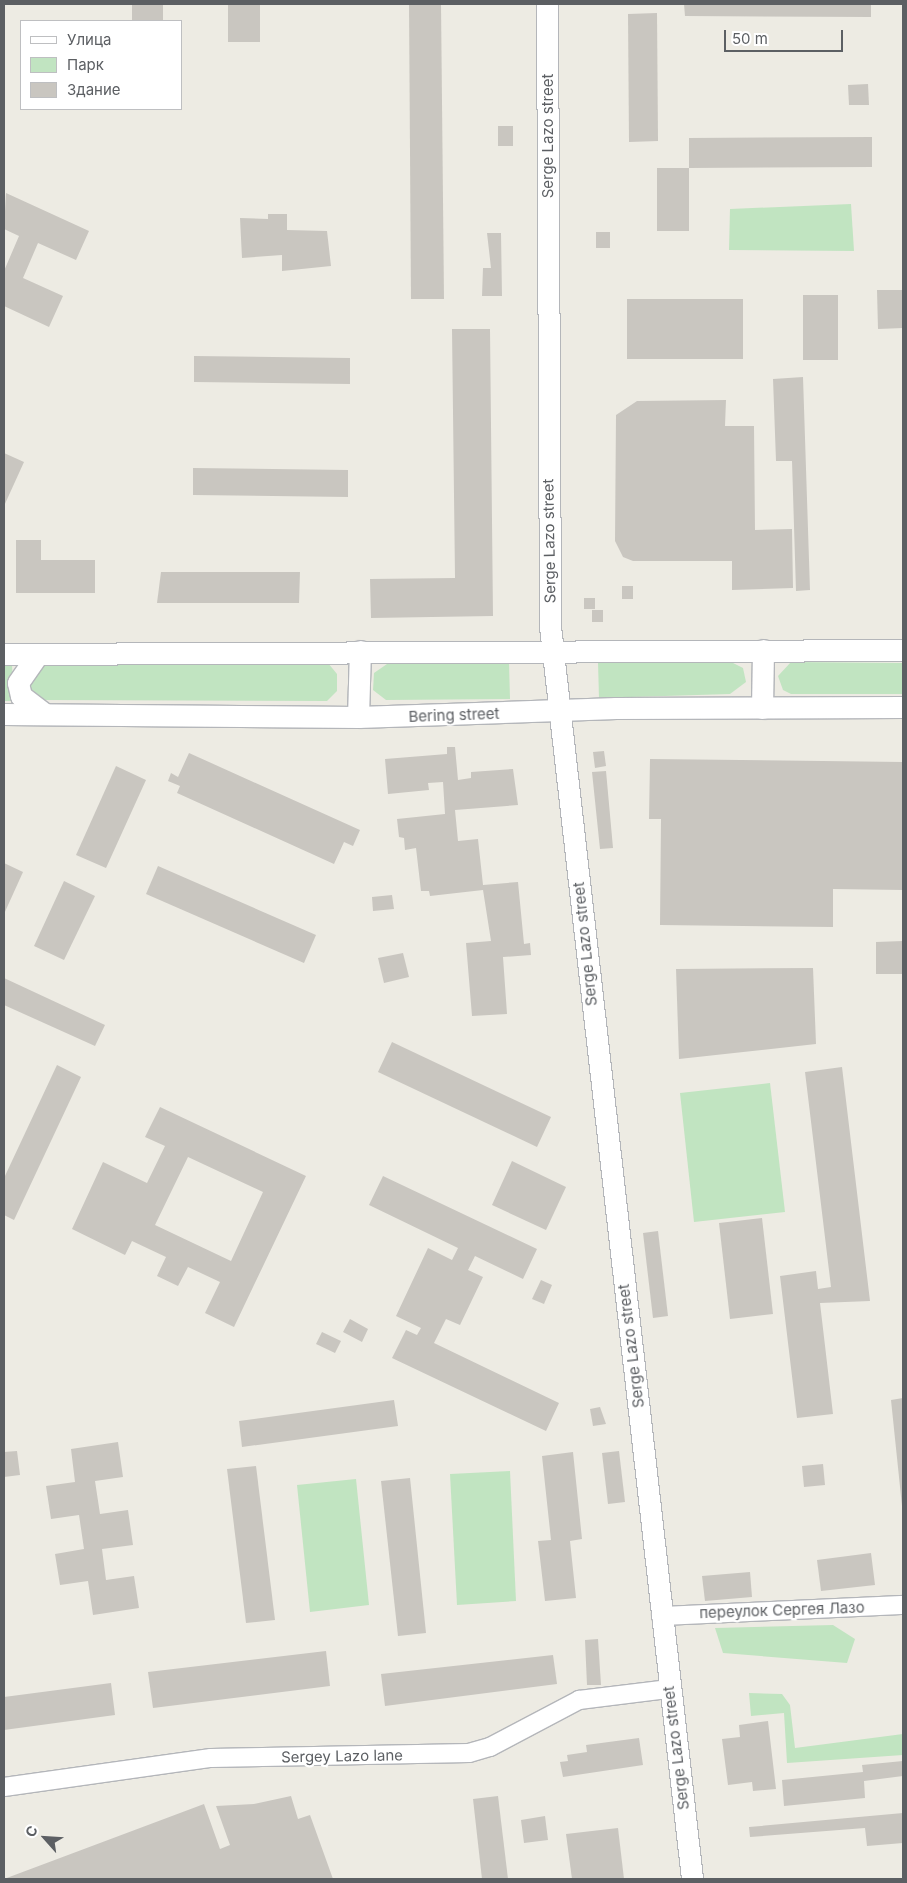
<!DOCTYPE html>
<html>
<head>
<meta charset="utf-8">
<style>
  body { margin:0 }
  #map { position:relative; width:907px; height:1883px; overflow:hidden; background:#edebe3; font-family:Inter,sans-serif }
  div>[style] { position:absolute }
  .green>* { inset:0; background:#c1e4c1 }
  .building>* { inset:0; background:#c9c6c0 }
  .roads { filter:drop-shadow(1px 0 #b4b6ba) drop-shadow(-1px 0 #b4b6ba) drop-shadow(0 1px #b4b6ba) drop-shadow(0 -1px #b4b6ba) }
  .minor>* { height:18px; margin:-9px; padding:0 9px; transform-origin:9px; border-radius:9px; background:#fff }
  .tertiary>* { height:21px; margin:-10.5px; padding:0 10.5px; transform-origin:10.5px; border-radius:10.5px; background:#fff }
  span { translate:-50% -50%; white-space:nowrap; text-align:center; line-height:1.15; -webkit-text-stroke:4.5px #fff; paint-order:stroke }
  .street-label { font-size:15px; color:#5c5f63 }
  .frame { position:absolute; inset:0; border:5px solid #5c5f63; pointer-events:none }
  .legend { position:absolute; left:20px; top:20px; width:162px; height:90px; box-sizing:border-box; background:#fff; border:1px solid #bebfc1; margin:0; padding:6px 9px; list-style:none; font-size:15px; color:#5c5f63 }
  .legend li { display:flex; align-items:center; gap:10px; height:25px }
  .legend b { width:25px; border:1px solid #bebfc1 }
  .north { position:absolute; left:20px; top:1813px; width:50px; height:50px; -webkit-text-stroke:4px #fff; paint-order:stroke; rotate:296deg; font-size:14px; font-weight:700; line-height:20px; text-align:center; color:#5c5f63 }
  .north::after { content:''; display:block; margin:auto; width:18px; height:22px; background:#5c5f63; clip-path:polygon(50% 0,100% 100%,50% 72%,0 100%) }
  .scale { position:absolute; left:724px; top:30px; width:119px; height:22px; box-sizing:border-box; border:2px solid #5c5f63; border-top:0; padding-left:6px; font-size:15px; line-height:18px; white-space:nowrap; color:#5c5f63; -webkit-text-stroke:4px #fff; paint-order:stroke }
</style>
</head>
<body>
<div id="map">
  <div class="green">
    <i style="clip-path:polygon(851px 204px,854px 251px,729px 250px,730px 209px)"></i>
    <i style="clip-path:polygon(509px 662px,510px 699px,386px 700px,373px 690px,374px 673px,387px 664px)"></i>
    <i style="clip-path:polygon(598px 662px,731px 662px,743px 668px,746px 682px,730px 694px,599px 698px)"></i>
    <i style="clip-path:polygon(791px 662px,903px 663px,903px 694px,791px 694px,783px 690px,778px 676px)"></i>
    <i style="clip-path:polygon(4px 663px,12px 663px,13px 701px,4px 701px)"></i>
    <i style="clip-path:polygon(328px 663px,337px 674px,337px 691px,327px 701px,40px 700px,29px 691px,29px 674px,39px 664px)"></i>
    <i style="clip-path:polygon(770px 1083px,785px 1212px,694px 1222px,680px 1093px)"></i>
    <i style="clip-path:polygon(510px 1471px,516px 1601px,457px 1605px,450px 1474px)"></i>
    <i style="clip-path:polygon(356px 1479px,369px 1605px,310px 1612px,297px 1485px)"></i>
    <i style="clip-path:polygon(833px 1625px,855px 1639px,847px 1663px,723px 1653px,715px 1628px)"></i>
    <i style="clip-path:polygon(749px 1693px,782px 1694px,790px 1705px,795px 1748px,903px 1734px,903px 1755px,787px 1763px,784px 1713px,751px 1716px)"></i>
  </div>
  <div class="building">
    <i style="clip-path:polygon(132px 4px,163px 4px,163px 21px,132px 21px)"></i>
    <i style="clip-path:polygon(228px 4px,260px 4px,260px 42px,228px 42px)"></i>
    <i style="clip-path:polygon(409px 4px,441px 4px,444px 299px,411px 299px)"></i>
    <i style="clip-path:polygon(684px 4px,871px 4px,871px 17px,685px 16px)"></i>
    <i style="clip-path:polygon(657px 13px,658px 141px,629px 142px,628px 14px)"></i>
    <i style="clip-path:polygon(868px 84px,869px 105px,849px 105px,848px 85px)"></i>
    <i style="clip-path:polygon(498px 126px,513px 126px,513px 146px,498px 146px)"></i>
    <i style="clip-path:polygon(872px 137px,872px 167px,689px 168px,689px 138px)"></i>
    <i style="clip-path:polygon(657px 168px,689px 168px,689px 231px,657px 231px)"></i>
    <i style="clip-path:polygon(6px 193px,89px 231px,76px 260px,38px 243px,23px 278px,63px 296px,49px 327px,4px 306px,4px 271px,19px 236px,4px 229px)"></i>
    <i style="clip-path:polygon(268px 214px,287px 214px,287px 230px,327px 231px,331px 266px,282px 271px,282px 255px,242px 258px,240px 218px,268px 219px)"></i>
    <i style="clip-path:polygon(596px 232px,610px 232px,610px 248px,596px 248px)"></i>
    <i style="clip-path:polygon(487px 233px,501px 233px,502px 296px,482px 296px,483px 268px,491px 268px)"></i>
    <i style="clip-path:polygon(877px 290px,903px 290px,903px 328px,878px 329px)"></i>
    <i style="clip-path:polygon(803px 295px,838px 295px,838px 360px,803px 360px)"></i>
    <i style="clip-path:polygon(627px 299px,743px 299px,743px 359px,627px 359px)"></i>
    <i style="clip-path:polygon(452px 329px,490px 329px,493px 616px,371px 618px,370px 579px,455px 578px)"></i>
    <i style="clip-path:polygon(194px 356px,350px 358px,350px 384px,194px 382px)"></i>
    <i style="clip-path:polygon(803px 377px,810px 590px,796px 591px,792px 461px,776px 461px,773px 379px)"></i>
    <i style="clip-path:polygon(726px 400px,725px 426px,754px 426px,755px 530px,792px 529px,793px 588px,732px 590px,732px 561px,633px 561px,623px 557px,615px 541px,616px 415px,637px 401px)"></i>
    <i style="clip-path:polygon(4px 453px,24px 462px,4px 506px)"></i>
    <i style="clip-path:polygon(193px 468px,348px 470px,348px 497px,193px 495px)"></i>
    <i style="clip-path:polygon(16px 540px,41px 540px,41px 560px,95px 560px,95px 593px,16px 593px)"></i>
    <i style="clip-path:polygon(161px 572px,300px 572px,299px 603px,157px 603px)"></i>
    <i style="clip-path:polygon(622px 586px,633px 586px,633px 599px,622px 599px)"></i>
    <i style="clip-path:polygon(584px 598px,595px 598px,595px 609px,584px 609px)"></i>
    <i style="clip-path:polygon(592px 610px,603px 610px,603px 622px,592px 622px)"></i>
    <i style="clip-path:polygon(447px 747px,455px 747px,458px 780px,471px 778px,471px 772px,513px 769px,518px 805px,455px 810px,458px 841px,478px 839px,483px 885px,518px 882px,524px 944px,530px 943px,531px 955px,503px 957px,507px 1014px,472px 1016px,466px 943px,491px 941px,483px 890px,430px 896px,429px 891px,421px 891px,416px 848px,405px 850px,404px 838px,399px 837px,397px 819px,445px 814px,443px 782px,428px 783px,429px 790px,388px 794px,385px 759px,447px 754px)"></i>
    <i style="clip-path:polygon(604px 751px,606px 766px,595px 768px,593px 752px)"></i>
    <i style="clip-path:polygon(189px 753px,360px 830px,353px 846px,344px 842px,334px 864px,177px 793px,180px 786px,168px 781px,171px 773px,178px 777px)"></i>
    <i style="clip-path:polygon(650px 759px,903px 762px,903px 890px,833px 889px,833px 927px,660px 925px,661px 819px,649px 819px)"></i>
    <i style="clip-path:polygon(116px 766px,146px 780px,106px 868px,76px 855px)"></i>
    <i style="clip-path:polygon(606px 771px,613px 848px,600px 849px,592px 772px)"></i>
    <i style="clip-path:polygon(4px 863px,23px 872px,4px 914px)"></i>
    <i style="clip-path:polygon(158px 866px,316px 935px,304px 963px,146px 894px)"></i>
    <i style="clip-path:polygon(64px 881px,95px 896px,64px 960px,34px 946px)"></i>
    <i style="clip-path:polygon(392px 895px,394px 909px,373px 911px,372px 897px)"></i>
    <i style="clip-path:polygon(903px 941px,903px 974px,876px 974px,876px 942px)"></i>
    <i style="clip-path:polygon(403px 953px,409px 977px,384px 983px,378px 958px)"></i>
    <i style="clip-path:polygon(813px 968px,816px 1044px,679px 1059px,676px 969px)"></i>
    <i style="clip-path:polygon(4px 978px,105px 1025px,95px 1046px,4px 1005px)"></i>
    <i style="clip-path:polygon(392px 1042px,551px 1117px,537px 1147px,378px 1072px)"></i>
    <i style="clip-path:polygon(57px 1065px,81px 1077px,14px 1220px,4px 1215px,4px 1178px)"></i>
    <i style="clip-path:polygon(842px 1067px,870px 1301px,820px 1303px,833px 1414px,797px 1418px,780px 1276px,816px 1271px,818px 1289px,831px 1287px,805px 1072px)"></i>
    <i style="clip-path:polygon(evenodd,160px 1107px,306px 1176px,234px 1327px,205px 1313px,220px 1282px,188px 1267px,178px 1286px,157px 1276px,166px 1257px,132px 1241px,125px 1255px,72px 1229px,103px 1162px,147px 1183px,165px 1146px,145px 1137px,160px 1107px,188px 1157px,263px 1192px,231px 1261px,155px 1225px,188px 1157px)"></i>
    <i style="clip-path:polygon(512px 1161px,566px 1187px,546px 1230px,492px 1205px)"></i>
    <i style="clip-path:polygon(383px 1176px,537px 1249px,523px 1279px,475px 1256px,468px 1270px,483px 1277px,460px 1325px,446px 1319px,434px 1343px,559px 1403px,546px 1431px,392px 1358px,406px 1330px,417px 1335px,421px 1328px,396px 1316px,428px 1248px,452px 1260px,458px 1248px,369px 1205px)"></i>
    <i style="clip-path:polygon(762px 1218px,773px 1314px,730px 1319px,719px 1223px)"></i>
    <i style="clip-path:polygon(658px 1231px,668px 1316px,653px 1318px,643px 1233px)"></i>
    <i style="clip-path:polygon(541px 1280px,552px 1285px,544px 1304px,532px 1299px)"></i>
    <i style="clip-path:polygon(350px 1319px,368px 1329px,362px 1342px,343px 1332px)"></i>
    <i style="clip-path:polygon(322px 1332px,341px 1341px,335px 1353px,316px 1344px)"></i>
    <i style="clip-path:polygon(903px 1398px,903px 1506px,902px 1506px,891px 1400px)"></i>
    <i style="clip-path:polygon(394px 1400px,398px 1426px,242px 1447px,239px 1421px)"></i>
    <i style="clip-path:polygon(600px 1407px,606px 1424px,593px 1426px,590px 1409px)"></i>
    <i style="clip-path:polygon(118px 1442px,123px 1477px,95px 1481px,100px 1514px,128px 1510px,133px 1545px,102px 1549px,106px 1580px,134px 1576px,139px 1608px,93px 1615px,88px 1581px,60px 1585px,55px 1554px,84px 1549px,79px 1515px,51px 1519px,46px 1486px,75px 1482px,71px 1449px)"></i>
    <i style="clip-path:polygon(17px 1451px,20px 1475px,4px 1477px,4px 1452px)"></i>
    <i style="clip-path:polygon(619px 1451px,625px 1502px,608px 1504px,602px 1453px)"></i>
    <i style="clip-path:polygon(573px 1452px,582px 1539px,570px 1541px,576px 1598px,545px 1601px,538px 1541px,551px 1540px,542px 1456px)"></i>
    <i style="clip-path:polygon(823px 1464px,825px 1485px,804px 1487px,802px 1466px)"></i>
    <i style="clip-path:polygon(256px 1466px,275px 1620px,246px 1623px,227px 1469px)"></i>
    <i style="clip-path:polygon(410px 1478px,426px 1633px,398px 1636px,381px 1481px)"></i>
    <i style="clip-path:polygon(871px 1553px,875px 1585px,821px 1591px,817px 1560px)"></i>
    <i style="clip-path:polygon(750px 1572px,752px 1597px,705px 1601px,702px 1576px)"></i>
    <i style="clip-path:polygon(598px 1639px,601px 1685px,587px 1685px,585px 1640px)"></i>
    <i style="clip-path:polygon(326px 1651px,330px 1686px,153px 1708px,148px 1672px)"></i>
    <i style="clip-path:polygon(553px 1655px,557px 1684px,385px 1706px,381px 1674px)"></i>
    <i style="clip-path:polygon(111px 1683px,115px 1715px,4px 1730px,4px 1697px)"></i>
    <i style="clip-path:polygon(768px 1721px,776px 1789px,753px 1791px,752px 1782px,728px 1785px,722px 1739px,740px 1737px,739px 1725px)"></i>
    <i style="clip-path:polygon(639px 1738px,643px 1765px,563px 1777px,560px 1762px,568px 1761px,567px 1755px,587px 1752px,586px 1745px)"></i>
    <i style="clip-path:polygon(903px 1761px,903px 1776px,864px 1781px,865px 1798px,784px 1806px,782px 1780px,863px 1772px,862px 1765px)"></i>
    <i style="clip-path:polygon(291px 1796px,298px 1819px,310px 1815px,333px 1879px,4px 1879px,204px 1804px,220px 1849px,230px 1845px,216px 1806px,254px 1804px)"></i>
    <i style="clip-path:polygon(498px 1796px,508px 1879px,482px 1879px,473px 1799px)"></i>
    <i style="clip-path:polygon(903px 1813px,903px 1843px,867px 1846px,865px 1828px,750px 1837px,749px 1827px)"></i>
    <i style="clip-path:polygon(545px 1816px,548px 1840px,524px 1843px,521px 1820px)"></i>
    <i style="clip-path:polygon(618px 1828px,624px 1879px,572px 1879px,566px 1834px)"></i>
  </div>
  <div class="roads">
    <div class="minor">
      <i style="left:661px;top:1616px;width:242px;rotate:-2.6deg"></i>
      <i style="left:4px;top:1787px;width:209px;rotate:-8deg"></i>
      <i style="left:211px;top:1758px;width:258px;rotate:-1.1deg"></i>
      <i style="left:469px;top:1753px;width:22px;rotate:-16deg"></i>
      <i style="left:490px;top:1747px;width:101px;rotate:-27.8deg"></i>
      <i style="left:579px;top:1700px;width:91px;rotate:-7deg"></i>
    </div>
    <div class="tertiary">
      <i style="left:547px;top:4px;width:622px;rotate:89.72deg"></i>
      <i style="left:550px;top:626px;width:1261px;rotate:83.53deg"></i>
      <i style="left:4px;top:654px;width:899px;rotate:-0.25deg"></i>
      <i style="left:38px;top:654px;width:35px;rotate:125deg"></i>
      <i style="left:18px;top:683px;width:13px;rotate:77deg"></i>
      <i style="left:21px;top:696px;width:30px;rotate:37deg"></i>
      <i style="left:762px;top:708px;width:58px;rotate:-89deg"></i>
      <i style="left:4px;top:714px;width:354px;rotate:0.5deg"></i>
      <i style="left:358px;top:717px;width:258px;rotate:-2deg"></i>
      <i style="left:616px;top:708px;width:287px;rotate:-0.2deg"></i>
      <i style="left:358px;top:717px;width:66px;rotate:-88.3deg"></i>
    </div>
  </div>
  <div class="street-label">
    <span style="left:548px;top:136px;rotate:-90deg">Serge Lazo street</span>
    <span style="left:549px;top:541px;rotate:-91deg">Serge Lazo street</span>
    <span style="left:454px;top:715px;rotate:-2deg">Bering street</span>
    <span style="left:585px;top:944px;rotate:-96deg">Serge Lazo street</span>
    <span style="left:631px;top:1346px;rotate:-97deg">Serge Lazo street</span>
    <span style="left:782px;top:1610px;rotate:-2deg">переулок Сергея Лазо</span>
    <span style="left:676px;top:1748px;rotate:-97deg">Serge Lazo street</span>
    <span style="left:342px;top:1756px;rotate:-1deg">Sergey Lazo lane</span>
  </div>
  <div class="frame"></div>
  <ul class="legend">
  <li><b style="height:6px;background:#fff"></b>Улица</li>
  <li><b style="height:14px;background:#c1e4c1"></b>Парк</li>
  <li><b style="height:14px;background:#c9c6c0"></b>Здание</li>
  </ul>
  <div class="north">С</div>
  <div class="scale">50 m</div>
</div>
</body>
</html>
